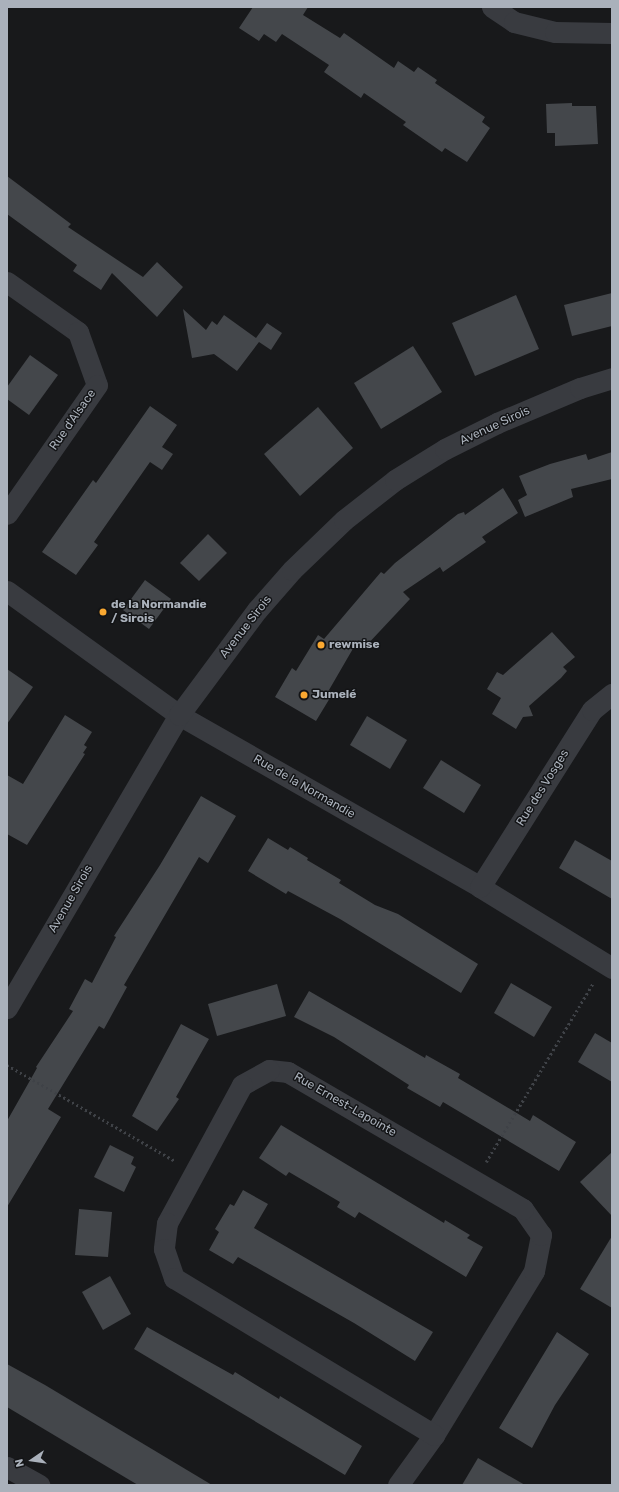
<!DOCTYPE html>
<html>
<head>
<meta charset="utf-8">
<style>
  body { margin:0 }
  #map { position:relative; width:619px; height:1492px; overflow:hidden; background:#18191b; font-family:Rubik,sans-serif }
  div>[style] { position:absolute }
  .building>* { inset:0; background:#44474b }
  .path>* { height:2.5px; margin-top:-1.25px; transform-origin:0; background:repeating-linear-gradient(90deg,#3f4247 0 2px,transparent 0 5px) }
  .minor>* { height:21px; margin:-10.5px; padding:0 10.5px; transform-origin:10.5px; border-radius:10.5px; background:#393b40 }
  .dots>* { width:11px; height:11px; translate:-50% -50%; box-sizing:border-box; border:2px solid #131416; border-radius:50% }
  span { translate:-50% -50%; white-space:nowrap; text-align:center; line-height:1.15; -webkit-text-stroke:3px #131416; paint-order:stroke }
  .street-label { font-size:12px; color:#aab1bb }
  .poi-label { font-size:12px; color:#aab1bb; font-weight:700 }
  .left { translate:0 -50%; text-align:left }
  .frame { position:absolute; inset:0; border:8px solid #aab1bb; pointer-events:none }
  .north { position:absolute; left:12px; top:1440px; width:40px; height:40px; -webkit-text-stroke:3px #131416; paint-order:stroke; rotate:257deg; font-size:11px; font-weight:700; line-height:16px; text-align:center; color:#aab1bb }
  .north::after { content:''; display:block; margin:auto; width:14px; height:18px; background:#aab1bb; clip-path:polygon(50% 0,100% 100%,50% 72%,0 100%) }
</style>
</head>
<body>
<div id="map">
  <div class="building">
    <i style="clip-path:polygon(253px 7px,308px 7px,303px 15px,340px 38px,344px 33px,394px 68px,398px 61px,414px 72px,418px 67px,437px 80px,435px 83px,485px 117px,482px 122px,490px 128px,467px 162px,445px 148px,442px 152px,403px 125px,406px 122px,364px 93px,361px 98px,324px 72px,329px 65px,282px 34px,276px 42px,264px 34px,259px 41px,239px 28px)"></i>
    <i style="clip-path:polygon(572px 103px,572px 106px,596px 106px,598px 144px,555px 146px,555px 133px,547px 133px,546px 104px)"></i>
    <i style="clip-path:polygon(7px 176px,71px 224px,68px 227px,143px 277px,157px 262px,183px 287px,157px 317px,112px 273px,101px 290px,73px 271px,77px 265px,7px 214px)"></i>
    <i style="clip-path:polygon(612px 293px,612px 326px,572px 336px,564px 305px)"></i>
    <i style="clip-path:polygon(516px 295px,539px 349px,475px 376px,452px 323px)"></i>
    <i style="clip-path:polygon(183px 309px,206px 330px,212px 321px,217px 325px,224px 315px,256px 338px,267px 323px,282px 333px,271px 350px,259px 342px,237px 371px,214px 354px,192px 358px)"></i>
    <i style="clip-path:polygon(413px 346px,442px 392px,381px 429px,354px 383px)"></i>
    <i style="clip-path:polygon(30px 355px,58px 375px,29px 415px,7px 399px,7px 387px)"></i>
    <i style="clip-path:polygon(150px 406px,177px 425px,162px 447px,173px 454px,162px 470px,150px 462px,94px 542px,98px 545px,76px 575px,42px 552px,93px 480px,96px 483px)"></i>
    <i style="clip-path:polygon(318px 407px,353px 448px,300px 496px,264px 454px)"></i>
    <i style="clip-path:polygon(612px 452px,612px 479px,571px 489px,573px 497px,525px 517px,518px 500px,527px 495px,519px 476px,550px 464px,586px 454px,588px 460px)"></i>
    <i style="clip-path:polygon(503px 488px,518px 513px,482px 537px,486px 542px,443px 572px,440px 567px,403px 592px,410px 599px,365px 647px,358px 640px,329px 690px,333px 693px,316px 721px,275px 697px,292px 668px,296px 671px,318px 635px,324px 639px,381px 572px,384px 574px,395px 563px,458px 514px,464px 512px,465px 515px)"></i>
    <i style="clip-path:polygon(208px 534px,227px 553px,199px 581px,180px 563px)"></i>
    <i style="clip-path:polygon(145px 580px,171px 599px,149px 629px,123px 610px)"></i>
    <i style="clip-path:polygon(552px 632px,575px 657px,563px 667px,567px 671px,561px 678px,529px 706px,533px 716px,523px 717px,516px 729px,492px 714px,501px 698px,487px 689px,497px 672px,503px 675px)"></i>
    <i style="clip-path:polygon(7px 669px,33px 687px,7px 724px)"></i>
    <i style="clip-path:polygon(65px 715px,92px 732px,84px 745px,87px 747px,83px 753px,85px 754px,27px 845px,7px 834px,7px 775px,23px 784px)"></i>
    <i style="clip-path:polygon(367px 716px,407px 740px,390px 769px,350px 745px)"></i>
    <i style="clip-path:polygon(441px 760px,481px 785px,464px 813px,423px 788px)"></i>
    <i style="clip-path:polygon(201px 796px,236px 816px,208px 863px,199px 857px,124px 985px,127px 987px,104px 1029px,99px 1026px,48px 1109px,61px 1117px,7px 1207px,7px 1121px,37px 1068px,36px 1067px,73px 1011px,69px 1009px,85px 979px,92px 983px,116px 937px,114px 936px,160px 865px)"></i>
    <i style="clip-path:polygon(268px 838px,288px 850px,290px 847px,308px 858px,307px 860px,341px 880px,339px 883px,375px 905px,398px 914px,478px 964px,461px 993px,340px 919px,288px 891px,286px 894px,248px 871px)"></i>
    <i style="clip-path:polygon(575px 840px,612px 861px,612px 899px,559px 868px)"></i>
    <i style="clip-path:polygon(511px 983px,552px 1007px,534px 1037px,494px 1013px)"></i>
    <i style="clip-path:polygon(277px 984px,286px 1016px,217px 1036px,208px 1004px)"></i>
    <i style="clip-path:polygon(309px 991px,425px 1058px,426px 1055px,460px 1074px,458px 1078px,530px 1121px,533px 1115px,576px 1142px,559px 1171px,443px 1102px,440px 1107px,407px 1088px,409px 1085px,334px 1037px,294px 1017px)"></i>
    <i style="clip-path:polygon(181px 1024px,209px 1039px,176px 1097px,179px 1099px,157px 1131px,132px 1116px)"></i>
    <i style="clip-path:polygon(595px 1033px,612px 1043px,612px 1082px,578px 1062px)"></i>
    <i style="clip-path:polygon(281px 1125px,444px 1223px,445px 1220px,470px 1235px,467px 1238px,483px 1247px,466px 1277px,359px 1212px,355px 1218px,337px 1207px,340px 1202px,289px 1172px,286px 1176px,259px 1158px)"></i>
    <i style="clip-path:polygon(110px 1145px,134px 1157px,131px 1164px,136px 1167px,124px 1192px,94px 1177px)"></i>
    <i style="clip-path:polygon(612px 1152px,612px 1216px,580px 1182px)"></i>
    <i style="clip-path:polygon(243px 1190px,268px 1204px,254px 1228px,433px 1332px,415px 1361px,354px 1323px,238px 1257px,233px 1264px,209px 1250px,219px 1232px,215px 1229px,230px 1204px,234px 1206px)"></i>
    <i style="clip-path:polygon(79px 1209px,112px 1212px,108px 1257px,75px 1255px)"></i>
    <i style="clip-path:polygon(612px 1236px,612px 1308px,580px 1289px)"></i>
    <i style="clip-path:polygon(110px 1276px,131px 1314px,103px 1330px,82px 1292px)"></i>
    <i style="clip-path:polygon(147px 1327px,233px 1375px,235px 1372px,279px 1399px,280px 1396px,362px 1446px,345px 1475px,134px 1349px)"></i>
    <i style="clip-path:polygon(557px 1332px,589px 1354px,555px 1405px,532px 1448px,499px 1428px)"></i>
    <i style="clip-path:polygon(7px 1364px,45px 1385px,212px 1485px,138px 1485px,74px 1447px,7px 1407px)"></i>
    <i style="clip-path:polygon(478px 1458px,525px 1485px,462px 1485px)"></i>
  </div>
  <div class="path">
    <i style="left:7px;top:1065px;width:193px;rotate:29.7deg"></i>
    <i style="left:486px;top:1162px;width:209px;rotate:-59.1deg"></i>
  </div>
  <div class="minor">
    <i style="left:492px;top:7px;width:27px;rotate:34deg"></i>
    <i style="left:514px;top:22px;width:42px;rotate:13.7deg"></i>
    <i style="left:555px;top:32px;width:57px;rotate:1deg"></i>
    <i style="left:7px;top:282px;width:87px;rotate:35.2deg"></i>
    <i style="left:78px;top:332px;width:56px;rotate:70.3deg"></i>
    <i style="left:97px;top:385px;width:157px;rotate:124.9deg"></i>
    <i style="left:7px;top:591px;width:212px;rotate:35.8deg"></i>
    <i style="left:179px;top:715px;width:347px;rotate:29.7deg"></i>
    <i style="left:480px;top:887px;width:155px;rotate:31.5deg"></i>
    <i style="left:480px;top:887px;width:209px;rotate:-57.7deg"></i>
    <i style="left:592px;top:710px;width:26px;rotate:-39deg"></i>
    <i style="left:7px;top:1008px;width:340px;rotate:-59.6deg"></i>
    <i style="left:179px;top:715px;width:131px;rotate:-53.4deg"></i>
    <i style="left:257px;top:610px;width:53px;rotate:-48.8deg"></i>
    <i style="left:292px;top:570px;width:72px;rotate:-43.9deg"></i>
    <i style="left:344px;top:520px;width:65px;rotate:-38.1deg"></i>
    <i style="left:395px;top:480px;width:59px;rotate:-31.8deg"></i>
    <i style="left:445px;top:449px;width:58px;rotate:-26.6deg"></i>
    <i style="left:497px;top:423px;width:90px;rotate:-22.9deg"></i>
    <i style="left:580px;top:388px;width:34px;rotate:-17deg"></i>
    <i style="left:7px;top:1467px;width:37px;rotate:29deg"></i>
    <i style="left:398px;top:1485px;width:62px;rotate:-54.2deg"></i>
    <i style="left:434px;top:1435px;width:192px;rotate:-58.6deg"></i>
    <i style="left:534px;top:1271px;width:37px;rotate:-79deg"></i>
    <i style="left:541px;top:1235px;width:32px;rotate:-125deg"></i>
    <i style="left:523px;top:1209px;width:272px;rotate:-149.8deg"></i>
    <i style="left:288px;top:1072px;width:19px;rotate:-174deg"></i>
    <i style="left:269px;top:1070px;width:31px;rotate:151deg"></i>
    <i style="left:242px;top:1085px;width:157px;rotate:118.5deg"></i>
    <i style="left:167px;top:1223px;width:26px;rotate:97deg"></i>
    <i style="left:164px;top:1249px;width:31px;rotate:71deg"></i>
    <i style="left:174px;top:1278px;width:304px;rotate:31.1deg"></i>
  </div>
  <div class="dots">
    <i style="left:103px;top:612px;background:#faa831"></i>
    <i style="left:321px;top:645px;background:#faa831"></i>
    <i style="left:304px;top:695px;background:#faa831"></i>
  </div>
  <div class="street-label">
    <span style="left:73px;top:420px;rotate:-55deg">Rue d'Alsace</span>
    <span style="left:495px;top:426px;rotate:-25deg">Avenue Sirois</span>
    <span style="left:246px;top:627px;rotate:-52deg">Avenue Sirois</span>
    <span style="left:304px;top:787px;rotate:30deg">Rue de la Normandie</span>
    <span style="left:543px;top:788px;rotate:-58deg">Rue des Vosges</span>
    <span style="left:71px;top:899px;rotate:-60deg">Avenue Sirois</span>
    <span style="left:345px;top:1105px;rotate:30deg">Rue Ernest-Lapointe</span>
  </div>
  <div class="poi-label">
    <span class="left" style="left:111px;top:612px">de la Normandie<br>/ Sirois</span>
    <span class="left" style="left:329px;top:645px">rewmise</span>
    <span class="left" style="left:312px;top:695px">Jumelé</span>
  </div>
  <div class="frame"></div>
  <div class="north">N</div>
</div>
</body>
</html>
